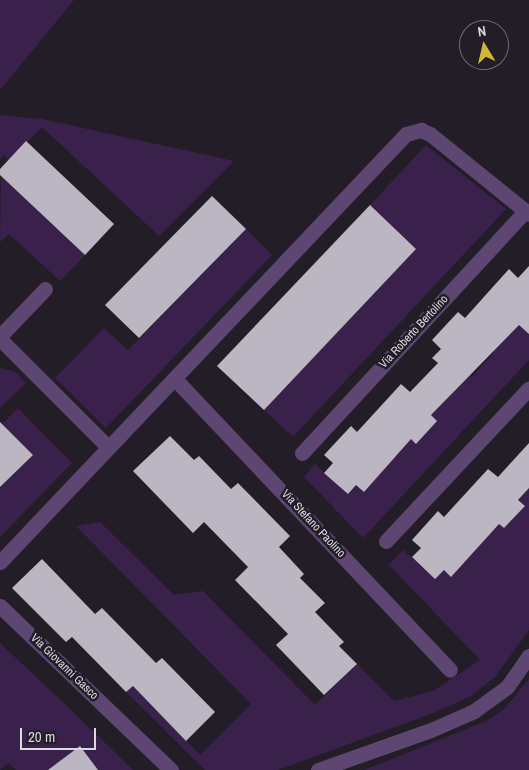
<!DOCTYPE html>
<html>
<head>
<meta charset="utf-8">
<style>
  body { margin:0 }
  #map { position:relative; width:529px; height:770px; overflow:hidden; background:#221d27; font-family:"Archivo Narrow",sans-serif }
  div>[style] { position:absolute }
  .green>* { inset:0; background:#39214c }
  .building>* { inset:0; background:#bcb6c3 }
  .minor>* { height:15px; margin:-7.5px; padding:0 7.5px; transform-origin:7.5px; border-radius:7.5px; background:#5e4673 }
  span { translate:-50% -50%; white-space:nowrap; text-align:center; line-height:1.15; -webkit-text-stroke:5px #221d27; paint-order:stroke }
  .street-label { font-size:12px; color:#dbd8de }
  .north { position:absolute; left:459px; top:20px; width:50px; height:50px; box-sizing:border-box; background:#221d27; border:1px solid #6c6870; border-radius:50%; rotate:351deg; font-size:14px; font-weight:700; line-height:20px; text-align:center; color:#dbd8de }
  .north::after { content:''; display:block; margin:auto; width:18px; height:22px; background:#d1b736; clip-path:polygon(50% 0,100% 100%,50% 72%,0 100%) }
  .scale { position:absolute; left:20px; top:728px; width:76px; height:22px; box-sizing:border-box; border:2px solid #dbd8de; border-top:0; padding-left:6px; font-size:15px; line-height:18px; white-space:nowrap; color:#dbd8de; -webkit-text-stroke:4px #221d27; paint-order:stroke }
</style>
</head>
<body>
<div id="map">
  <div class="green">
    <i style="clip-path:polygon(0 0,74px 0,0 90px)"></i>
    <i style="clip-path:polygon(0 115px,42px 119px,234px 161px,159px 236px,42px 127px,9px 160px,4px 155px,0 160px)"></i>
    <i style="clip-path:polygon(426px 145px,506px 209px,293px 437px,264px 410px,416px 249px,370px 205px)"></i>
    <i style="clip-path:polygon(1px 176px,85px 255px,60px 281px,9px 234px,0 242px)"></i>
    <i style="clip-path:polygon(246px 229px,272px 255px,106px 428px,55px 378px,104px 328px,128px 350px)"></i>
    <i style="clip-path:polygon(517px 323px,529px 324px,529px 360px,363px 538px,304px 477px,315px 464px,348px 494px,356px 485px,364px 492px,410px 438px,416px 443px,437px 421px,431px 415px,444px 402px,421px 381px,438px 363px,455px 379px,464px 370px,472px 377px,494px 352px,487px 346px)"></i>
    <i style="clip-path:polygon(0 368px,14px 371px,26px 383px,0 408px)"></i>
    <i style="clip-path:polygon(18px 408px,72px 463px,0 537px,0 487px,33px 455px,2px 424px)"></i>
    <i style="clip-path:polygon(529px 488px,529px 630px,495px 677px,471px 696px,436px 712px,278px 770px,205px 770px,126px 692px,133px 686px,200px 755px,251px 704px,76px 526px,100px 522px,174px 595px,203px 591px,315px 705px,357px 664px,394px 701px,433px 691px,480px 660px,389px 565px,403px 550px,435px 578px,497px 523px,504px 528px,524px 506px,518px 500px)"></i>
    <i style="clip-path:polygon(0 643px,66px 705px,133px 770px,16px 770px,9px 763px,0 770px)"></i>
    <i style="clip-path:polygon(529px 679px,529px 770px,364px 770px,486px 721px,504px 709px)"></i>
  </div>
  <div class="building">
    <i style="clip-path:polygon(26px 141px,114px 224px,85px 255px,0 175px,0 169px)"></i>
    <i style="clip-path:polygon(212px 196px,246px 229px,139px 338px,105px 305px)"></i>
    <i style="clip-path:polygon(370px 205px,416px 249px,264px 410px,217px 366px)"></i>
    <i style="clip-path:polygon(529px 266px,529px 334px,519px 325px,431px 415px,437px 421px,416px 444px,411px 439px,364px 492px,356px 485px,348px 494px,324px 473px,333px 463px,324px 455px,351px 426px,357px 432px,401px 384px,410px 392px,438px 363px,432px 358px,441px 349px,432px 340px,458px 312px,465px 318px,509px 269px,518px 278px)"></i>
    <i style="clip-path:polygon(0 422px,33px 455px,0 487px)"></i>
    <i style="clip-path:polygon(170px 436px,194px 460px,199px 456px,231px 489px,238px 483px,290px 536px,279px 547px,304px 574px,300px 578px,325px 603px,315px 612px,344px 642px,339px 646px,357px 664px,324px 695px,276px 645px,288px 634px,235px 580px,248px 567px,204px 522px,193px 533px,133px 471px)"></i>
    <i style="clip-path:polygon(529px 443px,529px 488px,518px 500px,525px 506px,504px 528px,499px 524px,451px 577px,444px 570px,435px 579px,412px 557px,421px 548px,412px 540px,438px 511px,444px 517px,488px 469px,498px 477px)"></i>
    <i style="clip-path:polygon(42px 559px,95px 614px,102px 608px,156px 663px,162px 658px,215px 712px,186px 741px,133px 686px,126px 692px,72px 637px,66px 642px,12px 588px)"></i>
    <i style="clip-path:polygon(80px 746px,98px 770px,48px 770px)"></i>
  </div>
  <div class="minor">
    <i style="left:0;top:336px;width:65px;rotate:-46.2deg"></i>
    <i style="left:0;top:339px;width:153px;rotate:45deg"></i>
    <i style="left:175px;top:379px;width:400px;rotate:46.6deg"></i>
    <i style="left:302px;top:453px;width:329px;rotate:-47.3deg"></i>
    <i style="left:386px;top:541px;width:209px;rotate:-46.9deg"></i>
    <i style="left:0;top:562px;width:590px;rotate:-46.51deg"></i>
    <i style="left:406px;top:134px;width:16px;rotate:-15deg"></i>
    <i style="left:421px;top:130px;width:10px;rotate:24deg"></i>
    <i style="left:430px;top:134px;width:127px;rotate:38.9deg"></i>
    <i style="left:0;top:606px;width:237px;rotate:43.8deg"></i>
    <i style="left:318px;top:770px;width:120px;rotate:-19.5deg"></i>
    <i style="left:431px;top:730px;width:47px;rotate:-23.8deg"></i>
    <i style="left:474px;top:711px;width:41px;rotate:-36deg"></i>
    <i style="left:507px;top:687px;width:38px;rotate:-55deg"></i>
  </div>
  <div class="street-label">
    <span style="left:414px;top:332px;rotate:-47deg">Via Roberto Bertolino</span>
    <span style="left:313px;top:524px;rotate:47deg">Via Stefano Paolino</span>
    <span style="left:64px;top:667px;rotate:44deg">Via Giovanni Gasco</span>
  </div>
  <div class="north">N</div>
  <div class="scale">20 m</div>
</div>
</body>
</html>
